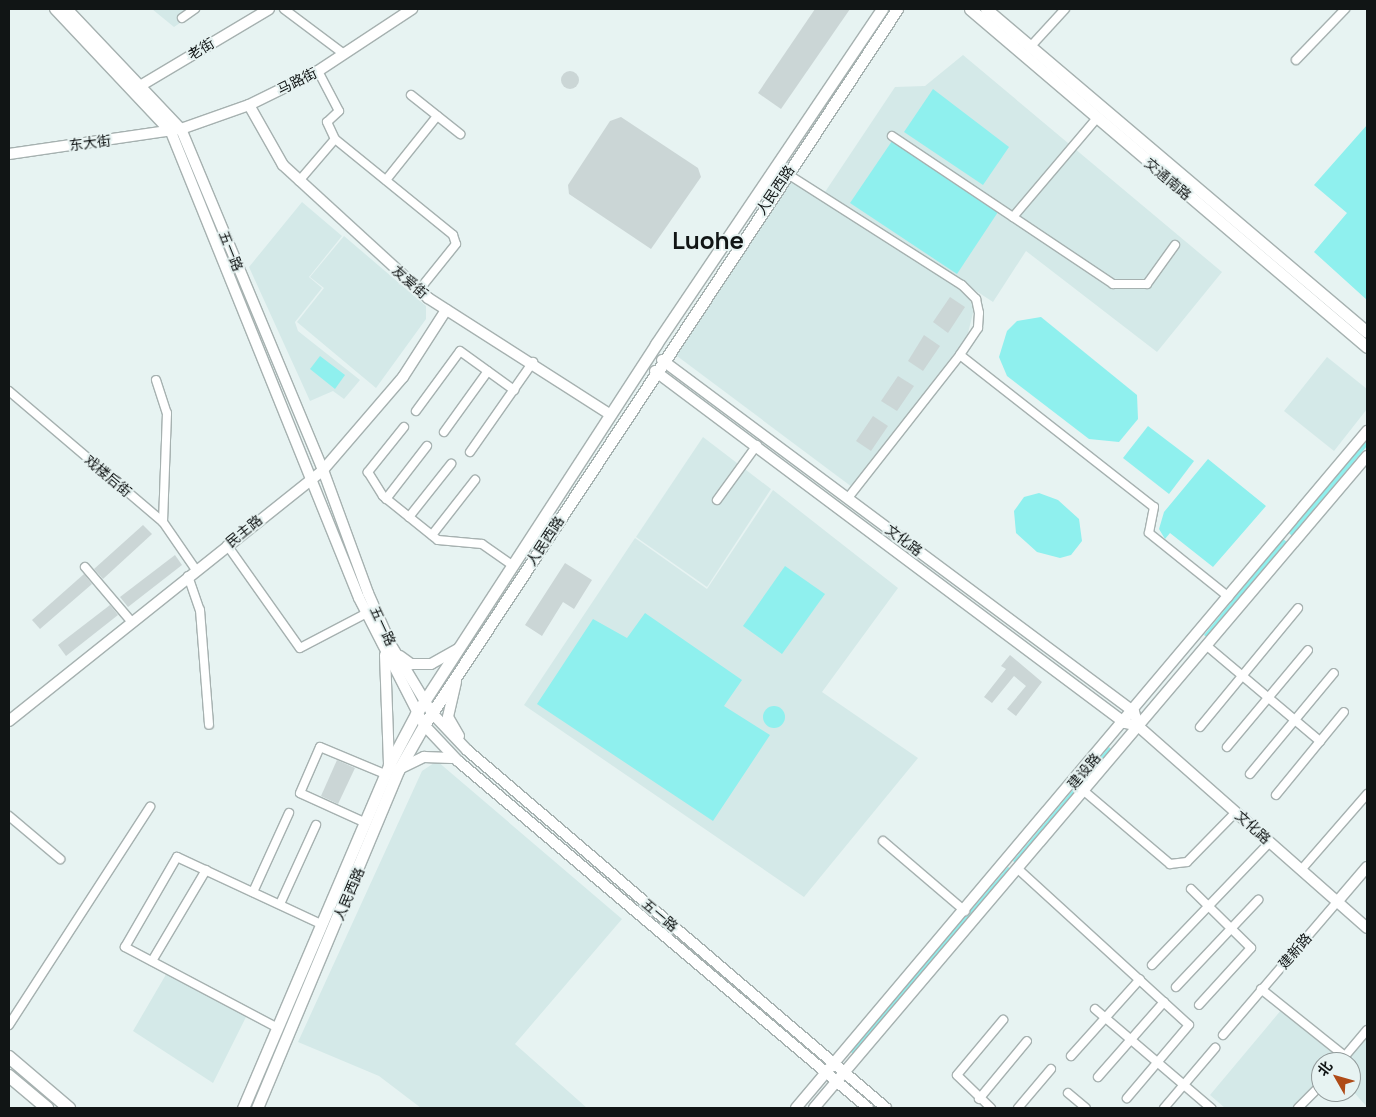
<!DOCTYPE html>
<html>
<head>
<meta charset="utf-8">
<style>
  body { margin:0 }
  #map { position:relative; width:1376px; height:1117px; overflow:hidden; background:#e7f3f2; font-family:Manrope,"Noto Sans SC",sans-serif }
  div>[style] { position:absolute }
  .built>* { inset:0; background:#d4e9e8 }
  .green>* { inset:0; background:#8ff0ee }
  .round { border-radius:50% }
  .building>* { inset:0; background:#cbd6d6 }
  .roads { filter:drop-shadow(1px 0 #a6b1b0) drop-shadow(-1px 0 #a6b1b0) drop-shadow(0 1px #a6b1b0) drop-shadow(0 -1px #a6b1b0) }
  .minor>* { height:8px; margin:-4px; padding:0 4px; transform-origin:4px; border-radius:4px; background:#fff }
  .tertiary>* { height:10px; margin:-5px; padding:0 5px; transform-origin:5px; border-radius:5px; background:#fff }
  .secondary>* { height:11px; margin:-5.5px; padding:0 5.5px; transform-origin:5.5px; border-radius:5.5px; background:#fff }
  .primary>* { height:12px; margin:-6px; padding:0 6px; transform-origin:6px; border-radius:6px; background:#fff }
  span { translate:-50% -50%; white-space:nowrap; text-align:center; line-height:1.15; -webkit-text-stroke:4px #e7f3f2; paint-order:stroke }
  .street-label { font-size:14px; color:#111515 }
  .town-label { font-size:24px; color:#111515; font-weight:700 }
  .frame { position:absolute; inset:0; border:10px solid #111515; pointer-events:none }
  .north { position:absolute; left:1311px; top:1052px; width:50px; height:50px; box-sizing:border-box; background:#e7f3f2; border:1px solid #919a9a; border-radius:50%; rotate:308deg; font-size:14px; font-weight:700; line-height:20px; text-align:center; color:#111515 }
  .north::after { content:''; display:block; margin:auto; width:18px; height:22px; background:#af4b17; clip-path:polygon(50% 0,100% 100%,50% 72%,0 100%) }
</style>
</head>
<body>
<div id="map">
  <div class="built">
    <i style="clip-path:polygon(152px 9px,201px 9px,174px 27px)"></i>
    <i style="clip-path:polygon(963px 55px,1222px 272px,1157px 352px,1026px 251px,993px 302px,825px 192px,895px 87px,925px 86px)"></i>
    <i style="clip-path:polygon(791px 180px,965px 290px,974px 309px,967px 337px,852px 487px,673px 353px)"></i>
    <i style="clip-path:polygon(302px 202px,342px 236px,309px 277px,322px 288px,295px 322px,298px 331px,360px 380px,344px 399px,333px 391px,310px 401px,249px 267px)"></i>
    <i style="clip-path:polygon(344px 236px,426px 306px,426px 319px,376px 388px,297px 322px,324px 288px,310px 277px)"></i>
    <i style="clip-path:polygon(1327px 357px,1367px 389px,1367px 409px,1334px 451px,1284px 411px)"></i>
    <i style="clip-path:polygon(703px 437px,771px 489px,707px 587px,636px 537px)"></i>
    <i style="clip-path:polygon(773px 490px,898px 588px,822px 692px,918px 758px,804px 897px,524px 705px,635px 538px,707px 589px)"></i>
    <i style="clip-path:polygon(437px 761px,622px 919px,515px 1044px,587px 1108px,421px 1108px,379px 1076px,298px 1042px,422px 771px)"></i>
    <i style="clip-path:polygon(168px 971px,249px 1011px,213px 1083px,133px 1031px)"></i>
    <i style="clip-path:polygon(1282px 1009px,1341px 1055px,1335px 1062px,1321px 1062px,1321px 1079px,1293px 1108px,1225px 1108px,1210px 1095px)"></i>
    <i style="clip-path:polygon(1367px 1034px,1367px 1107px,1351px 1089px,1351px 1062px,1344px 1062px)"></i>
  </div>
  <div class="green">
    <i style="clip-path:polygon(933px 89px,1009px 147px,983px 185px,904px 132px)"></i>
    <i style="clip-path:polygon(1367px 125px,1367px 300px,1314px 252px,1347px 213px,1314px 185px)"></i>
    <i style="clip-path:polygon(892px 141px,998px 212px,957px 274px,850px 203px)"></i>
    <i style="clip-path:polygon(1041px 317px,1137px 395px,1138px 419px,1119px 442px,1089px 439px,1007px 376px,999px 357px,1007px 331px,1017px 321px)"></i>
    <i style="clip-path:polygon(320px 356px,345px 375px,335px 389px,310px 369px)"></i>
    <i style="clip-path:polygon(1148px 426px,1194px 461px,1169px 494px,1123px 458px)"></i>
    <i style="clip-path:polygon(1367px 439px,1367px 446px,1292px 536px,1289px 533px)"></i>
    <i style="clip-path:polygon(1208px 459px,1266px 506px,1213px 567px,1170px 533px,1165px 539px,1159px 529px,1164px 512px)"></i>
    <i style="clip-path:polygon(1039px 493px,1058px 500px,1079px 519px,1082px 541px,1071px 555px,1060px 558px,1037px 552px,1016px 533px,1014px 511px,1024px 497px)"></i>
    <i style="clip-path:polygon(1283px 539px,1287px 542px,1208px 638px,1204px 635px)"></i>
    <i style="clip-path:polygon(785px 566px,825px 594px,782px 654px,743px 626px)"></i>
    <i style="clip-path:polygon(645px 613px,742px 680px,724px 706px,770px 735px,713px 821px,537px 704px,593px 619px,627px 638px)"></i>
    <i class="round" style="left:763px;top:706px;width:22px;height:22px"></i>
    <i style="clip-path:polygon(1109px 747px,1113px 751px,1017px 864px,1013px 861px)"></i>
    <i style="clip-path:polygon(1008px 867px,1012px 870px,854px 1055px,850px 1051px)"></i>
  </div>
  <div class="building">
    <i style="clip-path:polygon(815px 9px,850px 9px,781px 109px,758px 93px)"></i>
    <i class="round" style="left:561px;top:71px;width:18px;height:18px"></i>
    <i style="clip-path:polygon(621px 117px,698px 168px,701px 177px,651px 249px,569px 194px,568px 185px,610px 121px)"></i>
    <i style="clip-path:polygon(950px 297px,965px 307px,948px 333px,933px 322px)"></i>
    <i style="clip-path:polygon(924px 335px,940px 346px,923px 371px,908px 361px)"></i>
    <i style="clip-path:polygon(898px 376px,914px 386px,897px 411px,881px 401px)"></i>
    <i style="clip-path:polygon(873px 416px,888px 426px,871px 451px,856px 441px)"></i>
    <i style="clip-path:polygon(143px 525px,152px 534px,103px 579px,94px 569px)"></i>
    <i style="clip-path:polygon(175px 555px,182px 565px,128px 607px,120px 597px)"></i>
    <i style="clip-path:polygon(565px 563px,592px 580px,574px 609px,563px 602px,542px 636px,525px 625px)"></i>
    <i style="clip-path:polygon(84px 574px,92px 584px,40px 629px,32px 620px)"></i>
    <i style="clip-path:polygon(110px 605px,118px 615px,66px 656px,58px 645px)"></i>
    <i style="clip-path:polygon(1010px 655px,1042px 682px,1016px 716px,1007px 709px,1026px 686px,1014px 676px,992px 703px,984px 697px,1006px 669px,1001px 666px)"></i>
    <i style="clip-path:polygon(337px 760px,355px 768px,338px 804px,321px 796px)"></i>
  </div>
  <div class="roads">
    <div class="minor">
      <i style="left:284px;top:9px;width:75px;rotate:36.9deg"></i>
      <i style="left:182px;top:18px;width:16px;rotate:-35deg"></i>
      <i style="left:1031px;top:46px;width:50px;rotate:-47.4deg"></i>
      <i style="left:1296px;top:60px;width:71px;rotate:-46.1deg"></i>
      <i style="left:318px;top:71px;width:45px;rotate:62.3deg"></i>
      <i style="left:339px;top:111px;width:16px;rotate:137deg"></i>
      <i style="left:327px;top:122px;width:19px;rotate:65deg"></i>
      <i style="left:411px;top:95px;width:63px;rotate:38.5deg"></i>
      <i style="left:892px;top:136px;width:266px;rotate:33.8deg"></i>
      <i style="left:1113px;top:284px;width:34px"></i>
      <i style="left:1147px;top:284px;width:48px;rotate:-54.3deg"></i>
      <i style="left:786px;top:173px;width:209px;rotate:32.5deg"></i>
      <i style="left:962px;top:285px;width:20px;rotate:45deg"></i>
      <i style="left:976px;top:299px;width:14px;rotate:78deg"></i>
      <i style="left:979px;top:313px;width:15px;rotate:94deg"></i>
      <i style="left:978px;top:328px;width:32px;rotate:124deg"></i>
      <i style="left:960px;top:355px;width:182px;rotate:128.1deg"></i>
      <i style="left:386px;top:180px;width:82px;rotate:-51.4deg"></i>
      <i style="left:299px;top:181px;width:55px;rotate:-49.4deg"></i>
      <i style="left:335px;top:139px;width:152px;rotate:39.1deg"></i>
      <i style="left:453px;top:235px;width:9px;rotate:72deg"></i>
      <i style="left:456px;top:244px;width:59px;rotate:128.8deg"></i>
      <i style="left:1013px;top:217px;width:130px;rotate:-49.7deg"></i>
      <i style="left:960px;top:355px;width:246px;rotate:38.1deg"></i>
      <i style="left:1154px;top:507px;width:26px;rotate:101deg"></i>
      <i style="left:1149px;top:533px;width:102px;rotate:38.7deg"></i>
      <i style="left:156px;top:380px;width:35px;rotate:72deg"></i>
      <i style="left:167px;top:413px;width:109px;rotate:92.1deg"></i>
      <i style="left:9px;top:391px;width:202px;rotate:40.4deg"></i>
      <i style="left:163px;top:522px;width:58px;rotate:55.5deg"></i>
      <i style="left:416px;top:411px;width:74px;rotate:-53.7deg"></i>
      <i style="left:460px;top:351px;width:67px;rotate:35.8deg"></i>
      <i style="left:404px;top:427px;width:58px;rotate:128.7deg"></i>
      <i style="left:368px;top:472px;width:28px;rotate:58deg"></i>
      <i style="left:383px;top:496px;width:70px;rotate:38.7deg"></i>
      <i style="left:438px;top:540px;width:44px;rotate:5.2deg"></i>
      <i style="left:482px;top:544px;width:38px;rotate:35deg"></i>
      <i style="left:444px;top:432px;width:75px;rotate:-54.2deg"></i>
      <i style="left:470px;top:452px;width:110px;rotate:-55deg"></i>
      <i style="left:386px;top:499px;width:67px;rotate:-52.3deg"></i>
      <i style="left:717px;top:500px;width:68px;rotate:-54deg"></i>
      <i style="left:409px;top:517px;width:68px;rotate:-51.6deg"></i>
      <i style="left:432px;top:535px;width:70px;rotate:-52deg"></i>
      <i style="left:227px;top:545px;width:126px;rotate:54.7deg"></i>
      <i style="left:300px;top:648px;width:76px;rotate:-27.6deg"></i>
      <i style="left:85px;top:567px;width:71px;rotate:49.6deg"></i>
      <i style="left:188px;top:576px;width:36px;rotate:71deg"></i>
      <i style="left:200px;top:610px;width:115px;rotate:85.5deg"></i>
      <i style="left:1207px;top:646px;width:148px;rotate:40.1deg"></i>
      <i style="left:1200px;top:727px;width:154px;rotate:-50.5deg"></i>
      <i style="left:1227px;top:747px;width:126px;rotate:-50.1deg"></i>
      <i style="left:1250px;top:774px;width:131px;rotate:-50.3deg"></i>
      <i style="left:1084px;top:791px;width:113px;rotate:40.3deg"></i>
      <i style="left:1170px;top:864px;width:17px;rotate:-7deg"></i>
      <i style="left:1187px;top:862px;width:70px;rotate:-45.6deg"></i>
      <i style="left:1276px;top:795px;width:107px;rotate:-50.7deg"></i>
      <i style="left:9px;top:816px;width:67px;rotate:40.1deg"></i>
      <i style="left:366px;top:823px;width:72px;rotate:-155.6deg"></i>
      <i style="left:300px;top:793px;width:50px;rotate:-66.5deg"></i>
      <i style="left:320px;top:747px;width:70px;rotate:22.6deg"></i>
      <i style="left:883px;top:841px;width:108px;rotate:40.5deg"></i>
      <i style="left:1018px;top:869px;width:231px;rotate:42.4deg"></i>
      <i style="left:1189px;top:1025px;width:96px;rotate:130.3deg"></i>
      <i style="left:1301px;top:870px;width:101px;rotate:-49deg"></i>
      <i style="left:1191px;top:889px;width:84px;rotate:44.5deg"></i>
      <i style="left:1251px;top:948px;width:77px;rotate:132.4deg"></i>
      <i style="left:253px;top:892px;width:87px;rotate:-65.5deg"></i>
      <i style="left:280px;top:904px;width:87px;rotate:-65.5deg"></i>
      <i style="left:152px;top:961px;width:106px;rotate:-59.3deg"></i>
      <i style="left:1152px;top:965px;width:170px;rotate:-46.2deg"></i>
      <i style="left:1176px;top:987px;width:120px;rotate:-46.7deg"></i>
      <i style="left:1261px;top:989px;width:107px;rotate:38.6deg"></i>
      <i style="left:1095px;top:1009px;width:153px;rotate:40.5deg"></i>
      <i style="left:9px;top:1025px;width:260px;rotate:-57.1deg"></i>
      <i style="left:276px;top:1027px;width:171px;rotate:-152.1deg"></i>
      <i style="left:125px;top:947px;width:104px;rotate:-60deg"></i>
      <i style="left:177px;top:857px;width:159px;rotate:25deg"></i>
      <i style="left:1223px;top:1035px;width:175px;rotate:-49.4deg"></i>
      <i style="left:1071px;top:1056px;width:103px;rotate:-48.1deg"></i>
      <i style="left:1340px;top:1062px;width:42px;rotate:-49.8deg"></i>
      <i style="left:1098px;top:1077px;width:100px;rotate:-48.7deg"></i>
      <i style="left:1068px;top:1093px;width:23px;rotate:40deg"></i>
      <i style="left:979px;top:1099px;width:75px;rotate:-50.4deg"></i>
      <i style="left:991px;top:1108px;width:47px;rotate:-135.9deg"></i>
      <i style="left:957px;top:1075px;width:72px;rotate:-50.1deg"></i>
      <i style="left:1018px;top:1108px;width:51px;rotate:-49.8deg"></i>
      <i style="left:1164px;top:1108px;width:79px;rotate:-49.6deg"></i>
      <i style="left:1298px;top:1108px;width:33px;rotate:-45deg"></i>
    </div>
    <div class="tertiary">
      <i style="left:55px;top:9px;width:169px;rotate:46.7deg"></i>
      <i style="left:171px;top:132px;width:502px;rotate:68.03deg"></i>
      <i style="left:359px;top:598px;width:143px;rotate:62.9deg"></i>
      <i style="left:424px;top:725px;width:50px;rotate:46.6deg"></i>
      <i style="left:458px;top:761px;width:537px;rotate:40.24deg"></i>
      <i style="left:67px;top:9px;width:166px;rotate:46.5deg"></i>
      <i style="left:181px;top:129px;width:369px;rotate:67.4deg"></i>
      <i style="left:323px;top:470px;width:131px;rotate:69.9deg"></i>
      <i style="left:368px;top:593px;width:57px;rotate:66.1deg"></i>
      <i style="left:391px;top:645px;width:79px;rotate:58.9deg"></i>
      <i style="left:432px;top:713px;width:51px;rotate:46.6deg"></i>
      <i style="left:467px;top:750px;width:551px;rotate:40.51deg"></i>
      <i style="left:135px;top:89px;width:156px;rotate:-30.8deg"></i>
      <i style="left:249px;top:105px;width:69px;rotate:60.5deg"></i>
      <i style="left:283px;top:165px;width:197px;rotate:42.5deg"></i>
      <i style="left:428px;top:298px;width:217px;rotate:32.6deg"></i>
      <i style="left:9px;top:154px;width:174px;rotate:-8.3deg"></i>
      <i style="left:181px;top:129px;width:72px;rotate:-19.4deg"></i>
      <i style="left:249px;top:105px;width:77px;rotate:-26.2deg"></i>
      <i style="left:318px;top:71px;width:113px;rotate:-33.4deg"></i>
      <i style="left:662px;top:360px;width:589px;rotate:36.71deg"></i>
      <i style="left:1134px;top:712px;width:6px;rotate:72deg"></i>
      <i style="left:655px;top:371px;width:587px;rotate:36.83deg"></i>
      <i style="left:1125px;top:723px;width:13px;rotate:13deg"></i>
      <i style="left:1138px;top:726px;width:305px;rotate:41.4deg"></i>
      <i style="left:385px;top:655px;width:110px;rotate:87.9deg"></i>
      <i style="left:400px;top:656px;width:14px;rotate:36deg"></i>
      <i style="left:411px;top:664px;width:20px"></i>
      <i style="left:431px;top:664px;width:31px;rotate:-29deg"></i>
      <i style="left:456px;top:682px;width:36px;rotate:103deg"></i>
      <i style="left:448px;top:717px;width:22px;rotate:60deg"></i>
      <i style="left:9px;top:721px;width:402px;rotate:-38.6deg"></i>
      <i style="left:323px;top:470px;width:123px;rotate:-49.3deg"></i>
      <i style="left:403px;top:377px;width:80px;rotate:-57.3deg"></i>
      <i style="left:399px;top:769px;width:28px;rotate:-26deg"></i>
      <i style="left:424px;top:757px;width:28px;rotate:2deg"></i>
      <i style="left:1337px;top:902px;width:46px;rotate:-49.4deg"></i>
      <i style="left:796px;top:1108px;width:886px;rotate:-49.85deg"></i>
      <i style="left:814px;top:1108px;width:855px;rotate:-49.7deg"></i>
    </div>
    <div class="secondary">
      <i style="left:970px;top:9px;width:521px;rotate:40.41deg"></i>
      <i style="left:986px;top:9px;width:499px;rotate:40.3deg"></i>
      <i style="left:243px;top:1108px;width:373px;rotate:-66.9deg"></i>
      <i style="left:389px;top:765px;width:58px;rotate:-62.1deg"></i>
      <i style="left:416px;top:714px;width:441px;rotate:-57deg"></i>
      <i style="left:656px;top:344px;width:404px;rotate:-56deg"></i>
      <i style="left:257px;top:1108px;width:368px;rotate:-67.3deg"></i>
      <i style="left:399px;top:769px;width:51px;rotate:-60.4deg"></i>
      <i style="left:424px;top:725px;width:858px;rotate:-56.55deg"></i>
    </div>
    <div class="primary">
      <i style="left:9px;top:1057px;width:79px;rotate:40.4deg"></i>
      <i style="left:9px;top:1076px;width:50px;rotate:40.1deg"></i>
    </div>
  </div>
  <div class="street-label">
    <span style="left:201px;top:49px;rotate:-31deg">老街</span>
    <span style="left:297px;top:81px;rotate:-26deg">马路街</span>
    <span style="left:90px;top:143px;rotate:-7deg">东大街</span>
    <span style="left:1168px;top:179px;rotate:40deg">交通南路</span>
    <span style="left:775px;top:190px;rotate:-56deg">人民西路</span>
    <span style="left:231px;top:251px;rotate:68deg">五一路</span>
    <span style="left:410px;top:282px;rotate:41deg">友爱街</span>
    <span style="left:108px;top:476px;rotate:40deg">戏楼后街</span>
    <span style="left:244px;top:531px;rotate:-39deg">民主路</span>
    <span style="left:904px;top:540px;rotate:37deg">文化路</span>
    <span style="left:545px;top:541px;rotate:-57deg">人民西路</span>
    <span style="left:383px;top:626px;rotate:65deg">五一路</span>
    <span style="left:1084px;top:771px;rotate:-50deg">建设路</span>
    <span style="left:1253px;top:827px;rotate:42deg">文化路</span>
    <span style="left:349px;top:894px;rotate:-67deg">人民西路</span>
    <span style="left:660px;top:915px;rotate:40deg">五一路</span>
    <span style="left:1295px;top:951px;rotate:-49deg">建新路</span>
  </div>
  <div class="town-label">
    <span style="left:708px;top:240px">Luohe</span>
  </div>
  <div class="frame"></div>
  <div class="north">北</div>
</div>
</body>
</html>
